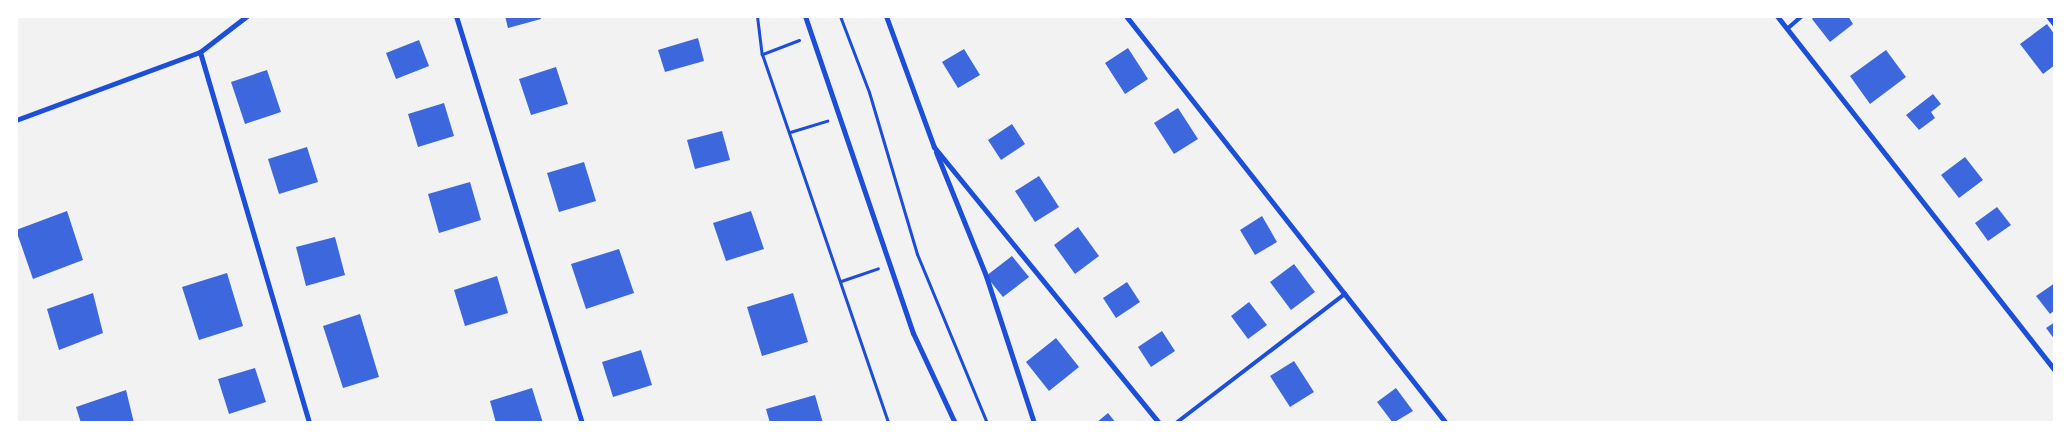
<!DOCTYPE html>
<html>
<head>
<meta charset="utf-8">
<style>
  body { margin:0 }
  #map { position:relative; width:2071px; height:439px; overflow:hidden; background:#f2f2f2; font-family:"Exo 2",sans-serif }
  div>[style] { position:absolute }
  .building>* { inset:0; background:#3d67dc }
  .path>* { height:3px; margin:-1.5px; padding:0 1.5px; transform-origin:1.5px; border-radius:1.5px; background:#1d4ed8 }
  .service>* { height:4px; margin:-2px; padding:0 2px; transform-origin:2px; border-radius:2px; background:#1d4ed8 }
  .minor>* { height:5px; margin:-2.5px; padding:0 2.5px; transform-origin:2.5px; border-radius:2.5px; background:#1d4ed8 }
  span { translate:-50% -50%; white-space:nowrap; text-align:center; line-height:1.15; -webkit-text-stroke:4px #fff; paint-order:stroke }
  .frame { position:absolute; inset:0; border:18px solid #fff; pointer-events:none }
</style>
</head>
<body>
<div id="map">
  <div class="building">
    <i style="clip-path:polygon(505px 16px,540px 16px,541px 19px,508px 28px)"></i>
    <i style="clip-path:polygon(1815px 16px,1848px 16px,1853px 24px,1830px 42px,1812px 19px)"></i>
    <i style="clip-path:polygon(2047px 24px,2055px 35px,2055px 65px,2043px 74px,2020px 44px)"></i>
    <i style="clip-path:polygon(698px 38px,704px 61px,665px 72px,658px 50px)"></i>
    <i style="clip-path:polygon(419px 40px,429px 66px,396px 79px,386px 53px)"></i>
    <i style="clip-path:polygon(1128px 48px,1148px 79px,1125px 94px,1105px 63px)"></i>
    <i style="clip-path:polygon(964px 49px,980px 75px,958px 88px,942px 62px)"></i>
    <i style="clip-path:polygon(1886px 50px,1906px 77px,1870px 104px,1850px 76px)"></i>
    <i style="clip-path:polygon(556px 67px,568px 104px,531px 115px,519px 79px)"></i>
    <i style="clip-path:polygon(267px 70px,281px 112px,245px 124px,231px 82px)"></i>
    <i style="clip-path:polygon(1933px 94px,1941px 104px,1931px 112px,1935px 118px,1919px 130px,1906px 115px)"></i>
    <i style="clip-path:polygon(444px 103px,454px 136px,418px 147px,408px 114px)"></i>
    <i style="clip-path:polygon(1178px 108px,1198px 139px,1174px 154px,1154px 123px)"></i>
    <i style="clip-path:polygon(1012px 124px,1025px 144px,1001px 160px,988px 140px)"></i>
    <i style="clip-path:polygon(722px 131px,730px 160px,695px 169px,687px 140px)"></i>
    <i style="clip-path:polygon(307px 147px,318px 182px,279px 194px,268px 159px)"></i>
    <i style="clip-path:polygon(1965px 157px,1983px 180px,1959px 198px,1941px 175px)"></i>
    <i style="clip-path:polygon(584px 162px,596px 201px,559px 212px,547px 173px)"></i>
    <i style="clip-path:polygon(1039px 176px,1059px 207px,1035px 222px,1015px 191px)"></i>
    <i style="clip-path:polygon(470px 182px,481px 220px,439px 233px,428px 194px)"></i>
    <i style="clip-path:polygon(1997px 207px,2011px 225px,1988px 241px,1975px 223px)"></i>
    <i style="clip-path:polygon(67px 211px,83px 260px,33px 279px,16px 230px)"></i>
    <i style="clip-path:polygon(751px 211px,764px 249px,726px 261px,713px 223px)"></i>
    <i style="clip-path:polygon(1262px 216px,1277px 242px,1255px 255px,1240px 230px)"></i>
    <i style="clip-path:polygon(1078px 227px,1099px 256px,1075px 274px,1054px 245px)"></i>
    <i style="clip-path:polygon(335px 237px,345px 275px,306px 286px,296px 247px)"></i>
    <i style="clip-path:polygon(619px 249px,634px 293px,586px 309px,571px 264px)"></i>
    <i style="clip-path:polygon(1012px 256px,1029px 277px,1003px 297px,986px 276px)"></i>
    <i style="clip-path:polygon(1294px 264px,1315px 292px,1291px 310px,1270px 282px)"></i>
    <i style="clip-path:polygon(227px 273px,243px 326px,199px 340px,182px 287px)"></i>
    <i style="clip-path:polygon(497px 276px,508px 313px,465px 326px,454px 290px)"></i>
    <i style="clip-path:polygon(1127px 282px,1140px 302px,1116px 318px,1103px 298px)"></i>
    <i style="clip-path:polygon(2055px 283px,2055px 310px,2050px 314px,2036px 296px)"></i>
    <i style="clip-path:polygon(93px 293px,103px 333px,59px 350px,47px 309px)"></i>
    <i style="clip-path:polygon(793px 293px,808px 342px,762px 356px,747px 307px)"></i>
    <i style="clip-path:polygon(1249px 302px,1267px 325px,1248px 339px,1231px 316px)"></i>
    <i style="clip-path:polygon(360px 314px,379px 377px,343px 388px,323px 326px)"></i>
    <i style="clip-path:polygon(2055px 322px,2055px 340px,2046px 328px)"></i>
    <i style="clip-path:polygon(1162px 331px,1175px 351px,1151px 367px,1138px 347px)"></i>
    <i style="clip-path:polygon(1056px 338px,1079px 367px,1049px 391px,1026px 362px)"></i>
    <i style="clip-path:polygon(641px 350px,652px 385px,613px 397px,602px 362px)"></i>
    <i style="clip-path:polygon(1294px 361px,1314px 392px,1290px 407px,1270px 376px)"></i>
    <i style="clip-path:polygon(255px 368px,266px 402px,229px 414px,218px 379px)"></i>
    <i style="clip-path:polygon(532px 388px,543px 423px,496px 423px,490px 401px)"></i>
    <i style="clip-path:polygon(1396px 388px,1413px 411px,1393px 423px,1377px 402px)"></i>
    <i style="clip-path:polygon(126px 390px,134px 423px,81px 423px,76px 407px)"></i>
    <i style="clip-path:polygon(815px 395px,823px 423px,770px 423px,766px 409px)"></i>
    <i style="clip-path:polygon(1108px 413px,1116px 423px,1096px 423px)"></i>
  </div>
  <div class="path">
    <i style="left:757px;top:16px;width:38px;rotate:83deg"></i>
    <i style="left:840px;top:16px;width:81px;rotate:69.1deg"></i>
    <i style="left:869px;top:92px;width:169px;rotate:73.5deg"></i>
    <i style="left:917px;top:254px;width:183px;rotate:67.5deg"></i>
    <i style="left:799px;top:40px;width:40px;rotate:159deg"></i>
    <i style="left:762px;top:54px;width:390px;rotate:71.1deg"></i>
    <i style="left:790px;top:132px;width:39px;rotate:-17deg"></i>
    <i style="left:841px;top:281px;width:39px;rotate:-19deg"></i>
  </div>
  <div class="service">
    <i style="left:1787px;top:29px;width:20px;rotate:-41deg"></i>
    <i style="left:1176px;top:423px;width:213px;rotate:-37.4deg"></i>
  </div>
  <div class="minor">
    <i style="left:456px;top:16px;width:426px;rotate:72.8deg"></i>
    <i style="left:805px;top:16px;width:335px;rotate:71.2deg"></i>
    <i style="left:913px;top:333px;width:99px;rotate:65deg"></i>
    <i style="left:886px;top:16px;width:140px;rotate:69.9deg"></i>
    <i style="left:934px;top:147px;width:356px;rotate:50.8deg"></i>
    <i style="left:1126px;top:16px;width:518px;rotate:51.82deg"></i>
    <i style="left:1777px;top:16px;width:451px;rotate:51.9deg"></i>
    <i style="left:2048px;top:16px;width:11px;rotate:52deg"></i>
    <i style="left:200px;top:52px;width:387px;rotate:73.6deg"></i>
    <i style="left:16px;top:120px;width:196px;rotate:-20.3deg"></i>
    <i style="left:200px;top:52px;width:59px;rotate:-37.5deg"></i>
    <i style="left:936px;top:152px;width:134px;rotate:68deg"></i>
    <i style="left:986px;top:276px;width:155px;rotate:71.9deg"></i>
  </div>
  <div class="frame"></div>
</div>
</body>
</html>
